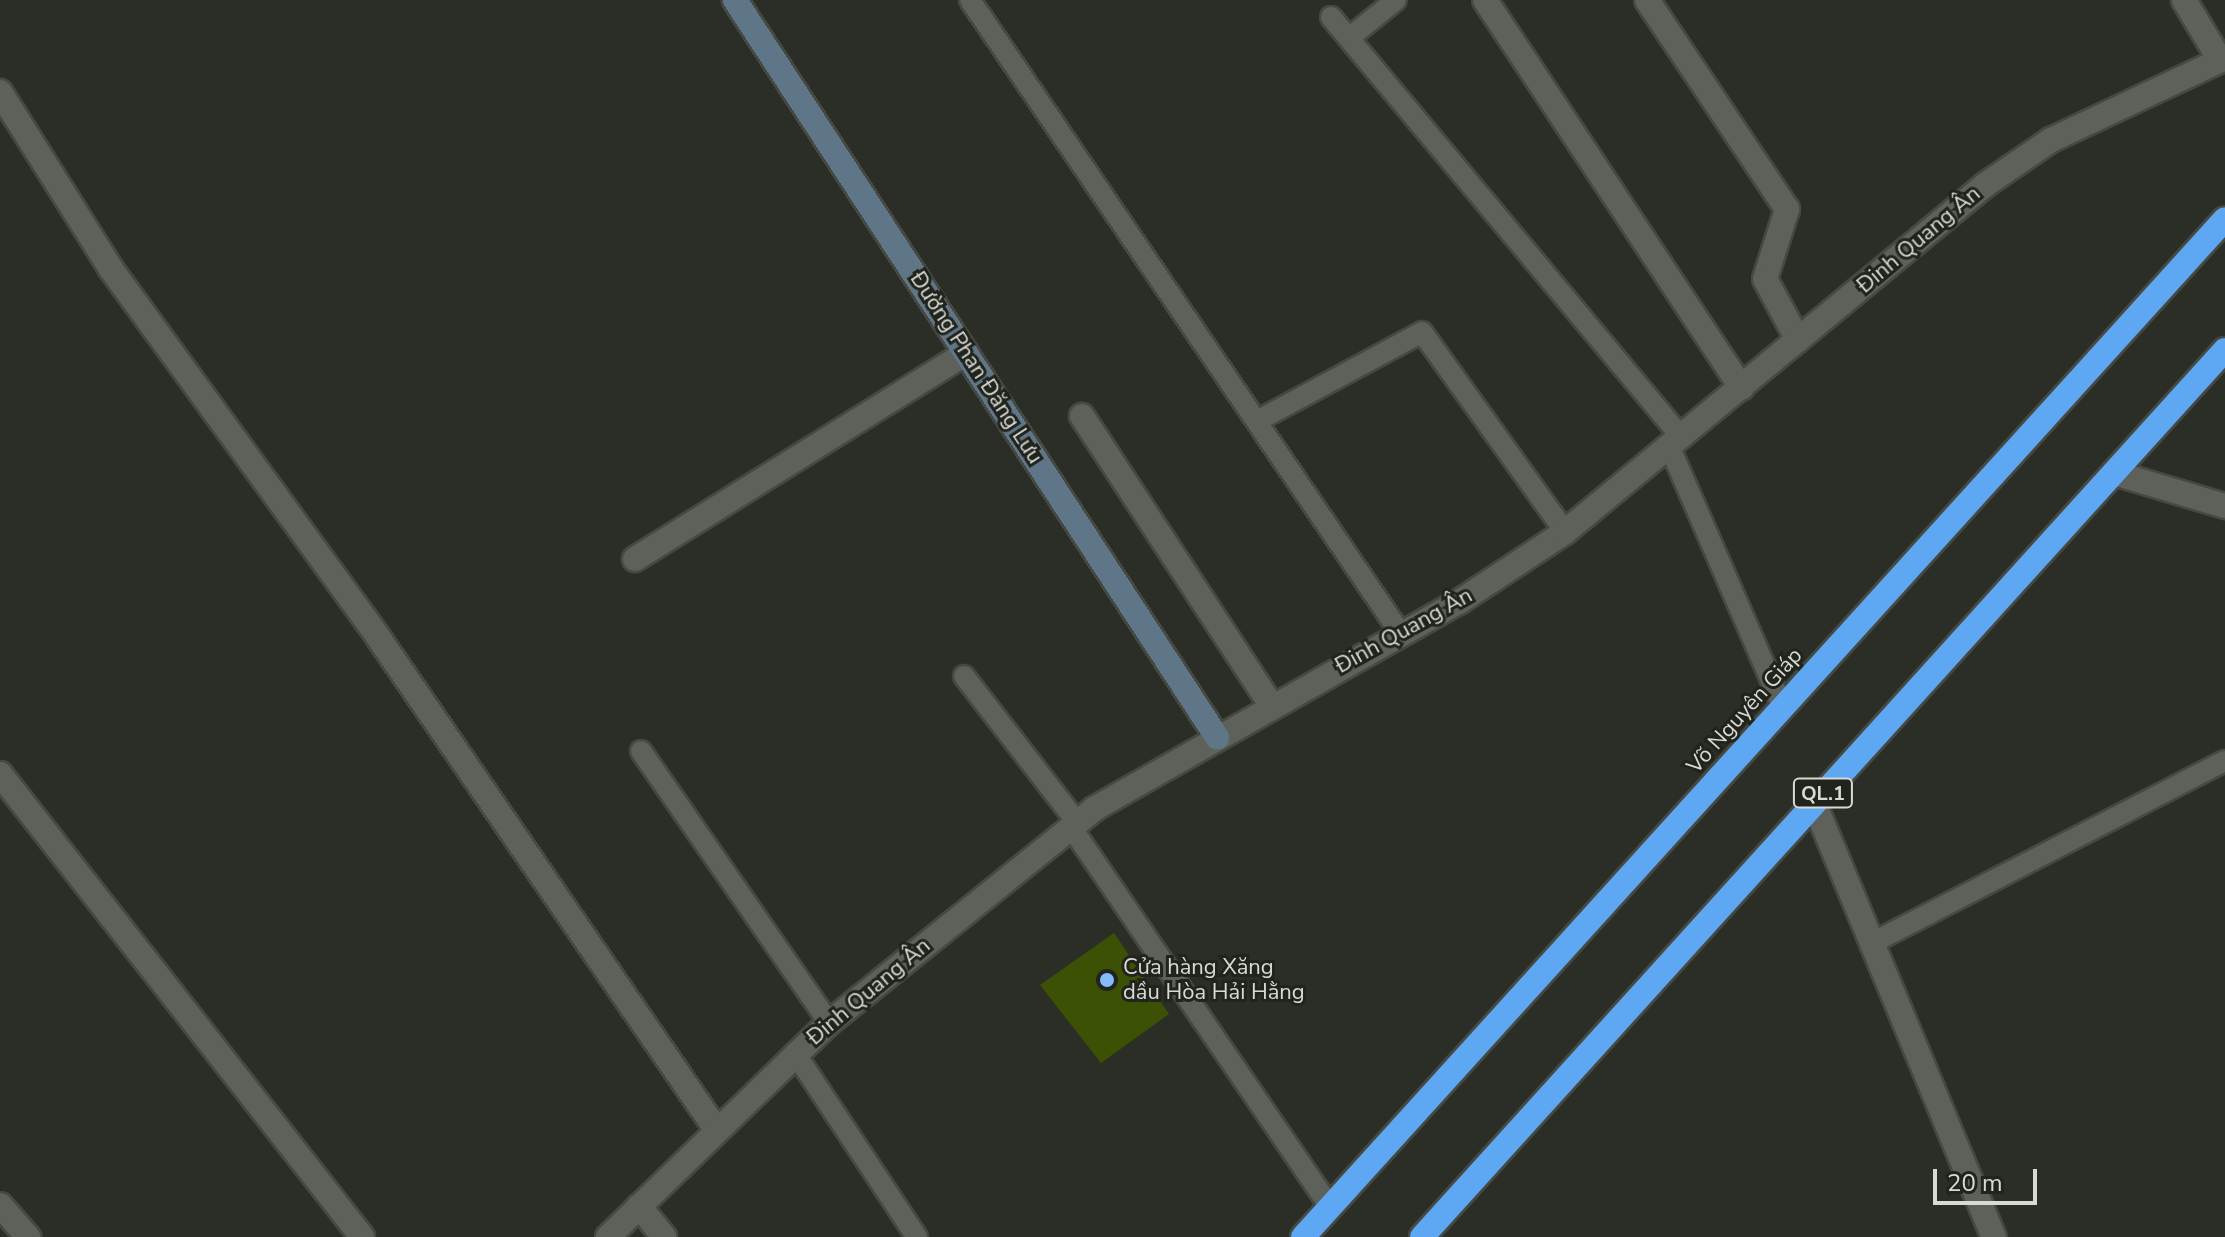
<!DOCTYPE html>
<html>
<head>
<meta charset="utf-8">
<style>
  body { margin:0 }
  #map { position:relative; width:2225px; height:1237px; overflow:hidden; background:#2b2e26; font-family:"Nunito Sans",sans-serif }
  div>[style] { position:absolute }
  .building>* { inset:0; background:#3d5104 }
  .roads { filter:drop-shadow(2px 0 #464942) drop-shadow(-2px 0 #464942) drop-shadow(0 2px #464942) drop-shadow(0 -2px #464942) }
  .lane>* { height:20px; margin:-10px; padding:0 10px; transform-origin:10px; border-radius:10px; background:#5e6159 }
  .street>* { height:24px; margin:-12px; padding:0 12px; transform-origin:12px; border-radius:12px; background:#5e6159 }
  .secondary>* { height:24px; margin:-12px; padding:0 12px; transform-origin:12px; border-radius:12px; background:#5e7687 }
  .highway>* { height:24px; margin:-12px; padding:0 12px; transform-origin:12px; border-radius:12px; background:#5ea7f3 }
  .dots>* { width:22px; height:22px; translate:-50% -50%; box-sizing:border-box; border:4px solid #21241d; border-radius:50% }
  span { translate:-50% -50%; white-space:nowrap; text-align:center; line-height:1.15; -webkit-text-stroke:6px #21241d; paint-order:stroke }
  .shield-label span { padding:2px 6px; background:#21241d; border:2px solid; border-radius:6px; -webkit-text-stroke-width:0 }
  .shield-label { font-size:20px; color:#d8dad5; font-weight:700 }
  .street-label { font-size:22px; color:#d8dad5 }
  .poi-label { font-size:22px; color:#d8dad5 }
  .left { translate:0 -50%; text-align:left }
  .scale { position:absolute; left:1933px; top:1169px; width:104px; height:36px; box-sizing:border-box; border:4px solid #d8dad5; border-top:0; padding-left:10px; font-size:24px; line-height:28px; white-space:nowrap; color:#d8dad5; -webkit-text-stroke:6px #21241d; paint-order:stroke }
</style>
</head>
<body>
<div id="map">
  <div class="building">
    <i style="clip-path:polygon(1114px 933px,1169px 1014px,1101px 1063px,1040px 985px)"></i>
  </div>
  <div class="roads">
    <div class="lane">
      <i style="left:970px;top:0;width:767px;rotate:55.79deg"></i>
      <i style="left:1331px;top:17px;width:548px;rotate:50.18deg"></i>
      <i style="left:1349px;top:38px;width:60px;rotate:-39deg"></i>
      <i style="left:1257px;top:421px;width:187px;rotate:-28.3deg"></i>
      <i style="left:1422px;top:332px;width:246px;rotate:54.4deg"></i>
      <i style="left:1670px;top:448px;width:283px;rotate:66.5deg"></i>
      <i style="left:964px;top:676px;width:185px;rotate:52.3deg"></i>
      <i style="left:641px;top:751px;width:331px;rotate:55.3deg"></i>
      <i style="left:1071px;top:827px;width:460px;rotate:55.7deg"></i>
      <i style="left:1870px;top:944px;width:399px;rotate:-27.3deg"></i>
      <i style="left:795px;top:1053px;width:221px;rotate:56.5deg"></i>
    </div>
    <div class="street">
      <i style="left:1485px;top:0;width:465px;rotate:56.5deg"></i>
      <i style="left:1647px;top:0;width:252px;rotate:56.2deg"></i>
      <i style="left:1787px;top:209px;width:73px;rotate:107.4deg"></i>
      <i style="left:1765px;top:279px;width:69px;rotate:61.6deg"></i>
      <i style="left:2184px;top:0;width:70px;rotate:59deg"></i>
      <i style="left:0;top:92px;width:209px;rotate:57.9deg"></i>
      <i style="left:111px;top:269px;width:455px;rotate:54deg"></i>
      <i style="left:378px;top:637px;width:597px;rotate:55.51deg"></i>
      <i style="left:1082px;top:416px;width:345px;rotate:56.8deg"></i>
      <i style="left:2114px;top:473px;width:116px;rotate:16.6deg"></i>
      <i style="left:635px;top:559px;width:390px;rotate:-31.9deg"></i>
      <i style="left:0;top:774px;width:588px;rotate:51.98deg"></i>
      <i style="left:1814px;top:803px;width:470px;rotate:67.5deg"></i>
      <i style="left:0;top:1205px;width:43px;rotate:48.8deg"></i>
      <i style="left:639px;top:1206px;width:40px;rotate:51deg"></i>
      <i style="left:608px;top:1237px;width:308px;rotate:-44.1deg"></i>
      <i style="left:829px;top:1023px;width:341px;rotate:-38.9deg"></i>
      <i style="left:1094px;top:809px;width:420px;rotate:-29.6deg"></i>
      <i style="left:1459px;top:602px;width:127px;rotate:-33.4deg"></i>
      <i style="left:1565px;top:532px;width:545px;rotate:-39.56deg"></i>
      <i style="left:1985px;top:185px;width:80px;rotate:-34.3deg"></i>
      <i style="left:2051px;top:140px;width:192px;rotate:-25.2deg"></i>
    </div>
    <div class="secondary">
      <i style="left:735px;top:0;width:881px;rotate:56.82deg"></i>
    </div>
    <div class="highway">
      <i style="left:1303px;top:1237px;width:1373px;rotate:-47.83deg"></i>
      <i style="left:1422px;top:1237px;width:1196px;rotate:-47.85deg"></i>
    </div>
  </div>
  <div class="dots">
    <i style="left:1107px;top:980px;background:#82bcfa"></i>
  </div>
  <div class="shield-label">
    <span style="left:1823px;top:793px">QL.1</span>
  </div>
  <div class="street-label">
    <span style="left:1919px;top:240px;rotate:-40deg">Đinh Quang Ân</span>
    <span style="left:976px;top:368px;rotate:57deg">Đường Phan Đăng Lưu</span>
    <span style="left:1404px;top:631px;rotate:-29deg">Đinh Quang Ân</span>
    <span style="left:1745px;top:711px;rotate:-48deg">Võ Nguyên Giáp</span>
    <span style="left:869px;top:992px;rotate:-40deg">Đinh Quang Ân</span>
  </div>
  <div class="poi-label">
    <span class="left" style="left:1123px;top:980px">Cửa hàng Xăng<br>dầu Hòa Hải Hằng</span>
  </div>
  <div class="scale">20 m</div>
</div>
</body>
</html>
